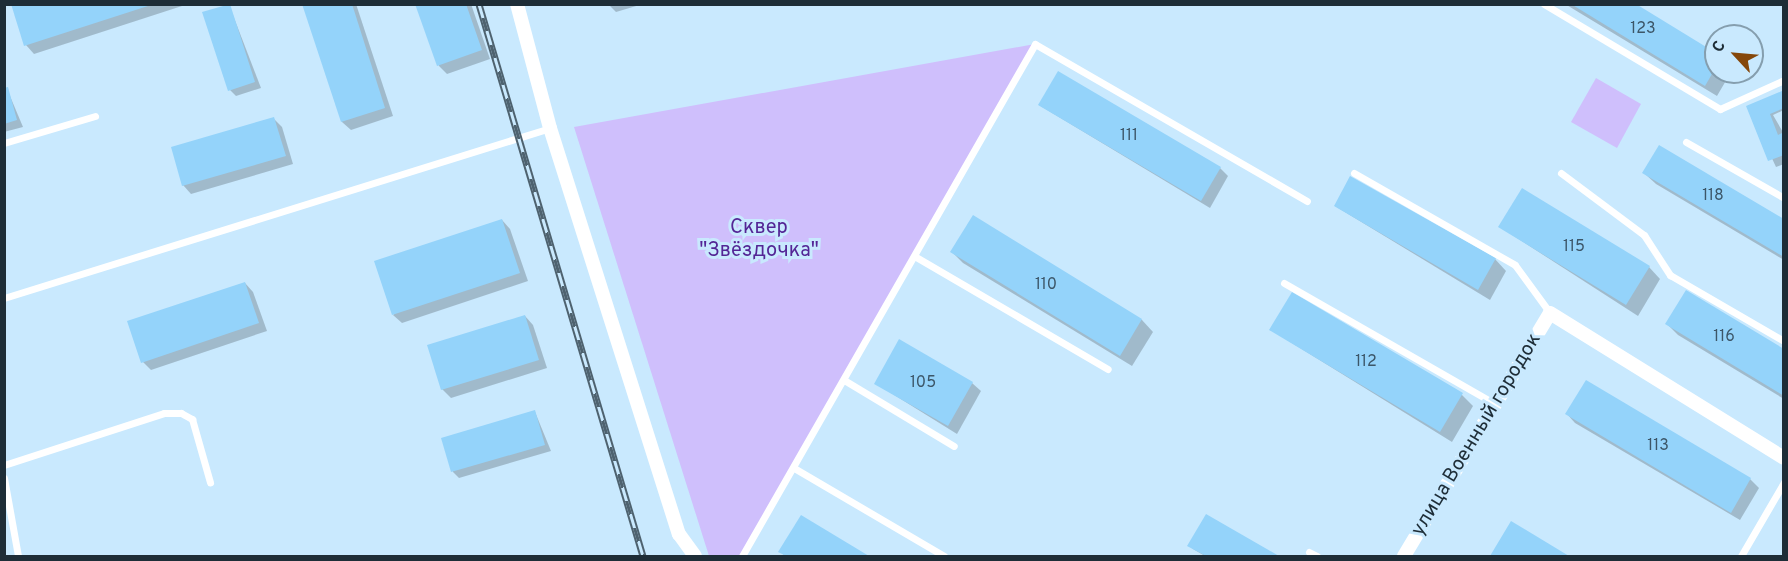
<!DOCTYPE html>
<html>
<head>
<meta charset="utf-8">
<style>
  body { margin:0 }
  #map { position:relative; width:1788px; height:561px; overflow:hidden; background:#c9e9fe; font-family:Overpass,sans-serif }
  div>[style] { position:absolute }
  .green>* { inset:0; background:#cfbffc }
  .shadow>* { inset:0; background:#0003 }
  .building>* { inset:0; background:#94d3fa }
  .service>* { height:7px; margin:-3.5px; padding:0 3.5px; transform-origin:3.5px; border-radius:3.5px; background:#fff }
  .minor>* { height:14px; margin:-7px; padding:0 7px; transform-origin:7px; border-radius:7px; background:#fff }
  .rail>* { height:7px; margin-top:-3.5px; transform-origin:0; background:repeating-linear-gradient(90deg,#c9e9fe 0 14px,#4e626f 0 28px); box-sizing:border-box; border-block:2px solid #4e626f }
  span { translate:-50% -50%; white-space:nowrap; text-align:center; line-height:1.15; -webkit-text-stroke:6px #c9e9fe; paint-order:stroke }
  .number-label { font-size:16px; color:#3c5668 }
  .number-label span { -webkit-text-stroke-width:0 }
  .park-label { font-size:20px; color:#542696 }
  .street-label { font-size:20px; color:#1e2d37 }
  .frame { position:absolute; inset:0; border:6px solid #1e2d37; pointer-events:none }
  .north { position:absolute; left:1704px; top:24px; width:60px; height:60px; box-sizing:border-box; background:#c9e9fe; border:2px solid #859eae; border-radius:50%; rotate:296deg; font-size:16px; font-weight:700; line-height:24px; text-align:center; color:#1e2d37 }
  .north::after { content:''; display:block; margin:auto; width:21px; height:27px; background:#85470a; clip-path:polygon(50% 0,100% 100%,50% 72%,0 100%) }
</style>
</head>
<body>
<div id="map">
  <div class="green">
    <i style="clip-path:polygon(1035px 44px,742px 556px,709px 556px,574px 127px)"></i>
    <i style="clip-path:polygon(1596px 78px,1641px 104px,1617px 148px,1571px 122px)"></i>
  </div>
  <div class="shadow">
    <i style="clip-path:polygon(12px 4px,181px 4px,182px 6px,34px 54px,26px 45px)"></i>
    <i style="clip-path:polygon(304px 4px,356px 4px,393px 116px,351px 130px,342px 122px)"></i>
    <i style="clip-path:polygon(417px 4px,471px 4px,490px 59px,447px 74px,439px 66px)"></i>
    <i style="clip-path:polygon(608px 4px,643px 4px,616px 12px)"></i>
    <i style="clip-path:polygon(1565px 4px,1633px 4px,1716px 54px,1716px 72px,1731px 72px,1717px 96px)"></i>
    <i style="clip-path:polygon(229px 5px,261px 88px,236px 96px,230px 90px)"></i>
    <i style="clip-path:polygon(7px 89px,23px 127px,4px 132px,4px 90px)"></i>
    <i style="clip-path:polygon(1782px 92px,1784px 110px,1773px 115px,1784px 134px,1784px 164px,1776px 167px,1748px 107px)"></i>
    <i style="clip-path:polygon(1039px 105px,1220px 168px,1228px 176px,1210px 208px)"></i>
    <i style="clip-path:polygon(274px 119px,282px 127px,293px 164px,191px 194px,183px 185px)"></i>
    <i style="clip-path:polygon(1644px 173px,1784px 221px,1784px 260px,1656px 184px)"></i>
    <i style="clip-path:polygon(1335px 206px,1495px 259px,1506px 271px,1490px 300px)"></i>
    <i style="clip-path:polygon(973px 217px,1142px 320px,1153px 332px,1132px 366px,963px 263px,952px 252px)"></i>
    <i style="clip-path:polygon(502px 220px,510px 229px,528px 281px,402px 323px,393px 315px)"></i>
    <i style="clip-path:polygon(1500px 227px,1649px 267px,1660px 279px,1638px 316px)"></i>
    <i style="clip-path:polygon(245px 283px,253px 292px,267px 331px,151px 370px,143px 362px)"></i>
    <i style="clip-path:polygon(525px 316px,533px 325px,547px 368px,451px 398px,442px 389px)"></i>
    <i style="clip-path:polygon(1667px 324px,1784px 351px,1784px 399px,1678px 335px)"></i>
    <i style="clip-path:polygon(1271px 330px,1462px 395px,1473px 406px,1452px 442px)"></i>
    <i style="clip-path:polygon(1587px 382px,1750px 479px,1759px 488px,1740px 520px,1575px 423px,1567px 414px)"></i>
    <i style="clip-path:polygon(875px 383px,972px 383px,981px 391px,957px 434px)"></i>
    <i style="clip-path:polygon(535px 412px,551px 451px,459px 478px,453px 472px,443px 439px)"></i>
    <i style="clip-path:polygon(1207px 516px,1276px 556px,1205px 556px,1193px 549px,1189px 545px)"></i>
    <i style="clip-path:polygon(802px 517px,866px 556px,785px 556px,780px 551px)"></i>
    <i style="clip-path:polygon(1511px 524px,1566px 556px,1491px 556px)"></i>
  </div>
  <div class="building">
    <i style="clip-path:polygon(11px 4px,151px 4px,151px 5px,24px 46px)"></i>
    <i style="clip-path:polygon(230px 4px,255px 82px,228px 91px,202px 12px)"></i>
    <i style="clip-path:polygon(302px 4px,352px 4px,385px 108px,341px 122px)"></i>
    <i style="clip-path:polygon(415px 4px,466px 4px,482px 50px,437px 66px)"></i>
    <i style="clip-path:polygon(1571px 4px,1636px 4px,1716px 53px,1716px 67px,1705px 86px)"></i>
    <i style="clip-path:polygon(1058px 71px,1221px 167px,1201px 201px,1038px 105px)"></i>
    <i style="clip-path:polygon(8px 87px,17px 120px,4px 124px,4px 88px)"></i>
    <i style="clip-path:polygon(1782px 91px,1784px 108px,1770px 114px,1778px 135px,1784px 132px,1784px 155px,1768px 161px,1746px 106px)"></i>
    <i style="clip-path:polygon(274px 117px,286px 156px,182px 186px,171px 147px)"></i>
    <i style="clip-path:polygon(1659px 145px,1784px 219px,1784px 257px,1642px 173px)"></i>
    <i style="clip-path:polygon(1350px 176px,1496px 258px,1478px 290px,1334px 206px)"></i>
    <i style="clip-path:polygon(1522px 188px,1650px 266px,1626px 305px,1498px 227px)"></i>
    <i style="clip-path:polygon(973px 215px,1142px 319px,1120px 356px,950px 252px)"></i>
    <i style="clip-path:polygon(502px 219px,520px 273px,392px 315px,374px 261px)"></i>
    <i style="clip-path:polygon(245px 282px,259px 323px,141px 363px,127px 321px)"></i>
    <i style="clip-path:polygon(1686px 290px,1784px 349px,1784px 396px,1665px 324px)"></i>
    <i style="clip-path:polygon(1292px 292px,1463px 393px,1440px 432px,1269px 330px)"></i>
    <i style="clip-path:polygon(525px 315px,539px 360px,441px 390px,427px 345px)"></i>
    <i style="clip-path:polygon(899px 339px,973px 382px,948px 426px,874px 384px)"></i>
    <i style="clip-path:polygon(1586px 380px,1751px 478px,1731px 513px,1565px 414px)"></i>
    <i style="clip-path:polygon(535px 410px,545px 445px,451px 472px,441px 438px)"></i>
    <i style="clip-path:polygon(1206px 514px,1279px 556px,1206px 556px,1187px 546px)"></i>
    <i style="clip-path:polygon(801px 515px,869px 556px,786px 556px,778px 552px)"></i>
    <i style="clip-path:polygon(1511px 521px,1569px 556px,1490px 556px)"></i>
  </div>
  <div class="service">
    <i style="left:1544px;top:4px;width:205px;rotate:30.8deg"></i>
    <i style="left:1720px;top:109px;width:70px;rotate:-24.4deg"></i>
    <i style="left:1686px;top:142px;width:113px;rotate:29.7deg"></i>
    <i style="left:4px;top:143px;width:95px;rotate:-16.5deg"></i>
    <i style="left:1354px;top:173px;width:185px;rotate:29.7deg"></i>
    <i style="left:1515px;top:265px;width:59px;rotate:53.9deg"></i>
    <i style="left:1561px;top:173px;width:104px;rotate:36.8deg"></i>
    <i style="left:1644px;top:235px;width:48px;rotate:57deg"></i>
    <i style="left:1670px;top:275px;width:132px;rotate:30.1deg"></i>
    <i style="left:916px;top:257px;width:222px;rotate:30.3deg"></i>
    <i style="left:1284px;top:283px;width:243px;rotate:29.8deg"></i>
    <i style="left:4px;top:298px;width:572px;rotate:-17.29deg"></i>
    <i style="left:844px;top:380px;width:128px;rotate:31deg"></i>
    <i style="left:4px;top:465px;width:168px;rotate:-18deg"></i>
    <i style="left:164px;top:413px;width:17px"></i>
    <i style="left:181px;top:413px;width:13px;rotate:29deg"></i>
    <i style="left:192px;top:419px;width:66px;rotate:74.1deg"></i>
    <i style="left:794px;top:468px;width:174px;rotate:30.4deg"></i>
    <i style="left:4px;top:478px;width:79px;rotate:79.8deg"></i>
    <i style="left:1309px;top:552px;width:9px;rotate:27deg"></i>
    <i style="left:742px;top:556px;width:590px;rotate:-60.22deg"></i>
    <i style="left:1035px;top:44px;width:314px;rotate:30deg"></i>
    <i style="left:1741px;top:556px;width:86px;rotate:-59.8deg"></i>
  </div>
  <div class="minor">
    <i style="left:517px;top:4px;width:128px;rotate:75.1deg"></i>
    <i style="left:550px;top:128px;width:426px;rotate:72.4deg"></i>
    <i style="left:679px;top:534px;width:27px;rotate:54deg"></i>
    <i style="left:1404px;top:556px;width:283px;rotate:-59deg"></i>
    <i style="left:1550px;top:313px;width:275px;rotate:31.8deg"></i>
  </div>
  <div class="rail">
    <i style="left:479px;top:4px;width:576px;rotate:73.45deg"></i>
  </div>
  <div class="number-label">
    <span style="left:1643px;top:29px">123</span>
    <span style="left:1129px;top:136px">111</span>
    <span style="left:1713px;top:196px">118</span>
    <span style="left:1574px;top:247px">115</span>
    <span style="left:1046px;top:285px">110</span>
    <span style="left:1724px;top:337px">116</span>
    <span style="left:1366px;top:362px">112</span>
    <span style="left:923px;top:383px">105</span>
    <span style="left:1658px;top:446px">113</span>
  </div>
  <div class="park-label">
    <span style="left:759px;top:240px">Сквер<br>"Звёздочка"</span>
  </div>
  <div class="street-label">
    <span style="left:1477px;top:435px;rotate:-59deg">улица Военный городок</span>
  </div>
  <div class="frame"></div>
  <div class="north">С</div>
</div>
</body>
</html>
